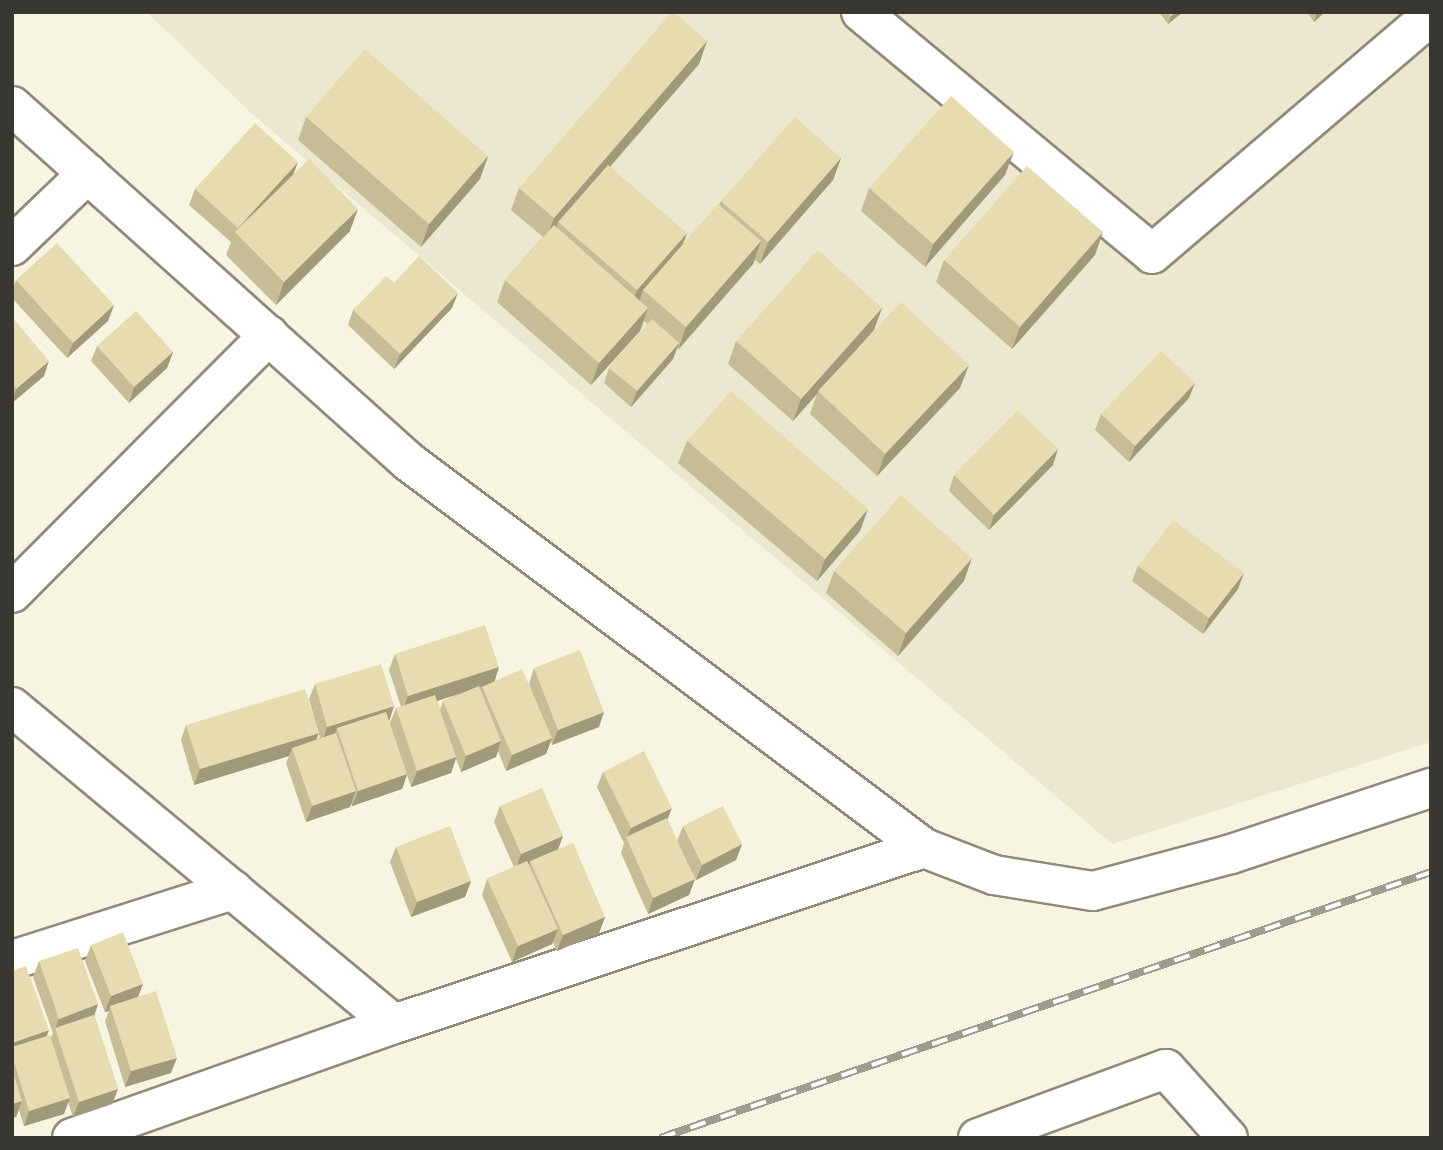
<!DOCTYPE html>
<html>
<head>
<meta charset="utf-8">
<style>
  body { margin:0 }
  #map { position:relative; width:1443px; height:1150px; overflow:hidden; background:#f7f4e2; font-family:"Fira Sans Condensed",sans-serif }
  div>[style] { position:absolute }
  .built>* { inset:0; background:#ece7cf }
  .roads { filter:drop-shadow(2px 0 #8e8b7b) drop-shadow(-2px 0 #8e8b7b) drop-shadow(0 2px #8e8b7b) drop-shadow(0 -2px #8e8b7b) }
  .minor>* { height:38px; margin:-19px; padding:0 19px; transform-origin:19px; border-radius:19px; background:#fff }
  .rail>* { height:8px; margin-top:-4px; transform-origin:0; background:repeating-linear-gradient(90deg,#fff 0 16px,#9e9c8f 0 32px); box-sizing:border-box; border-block:2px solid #9e9c8f }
  .wall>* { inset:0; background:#c6bd96 }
  .shaded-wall>* { inset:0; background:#a19a7a }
  .building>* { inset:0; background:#e6dcaf }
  span { translate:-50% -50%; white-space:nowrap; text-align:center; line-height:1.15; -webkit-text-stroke:5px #fff; paint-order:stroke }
  .frame { position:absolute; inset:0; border:14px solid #393731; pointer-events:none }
</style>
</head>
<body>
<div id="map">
  <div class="built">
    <i style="clip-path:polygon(147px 12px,1431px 12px,1431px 742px,1112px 844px,251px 113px)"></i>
  </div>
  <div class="roads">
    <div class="minor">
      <i style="left:861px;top:12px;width:378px;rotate:39.7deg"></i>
      <i style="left:1152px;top:254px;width:367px;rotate:-40.5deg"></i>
      <i style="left:12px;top:106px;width:533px;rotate:41.88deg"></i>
      <i style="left:409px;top:462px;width:644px;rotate:36.85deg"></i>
      <i style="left:924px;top:848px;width:75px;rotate:21.1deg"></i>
      <i style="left:994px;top:875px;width:100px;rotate:9.2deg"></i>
      <i style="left:1093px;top:891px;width:143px;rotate:-15deg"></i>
      <i style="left:1231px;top:854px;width:211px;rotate:-18.3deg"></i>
      <i style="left:12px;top:246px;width:105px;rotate:-43.8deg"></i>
      <i style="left:12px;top:593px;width:364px;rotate:-45.1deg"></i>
      <i style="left:12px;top:707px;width:496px;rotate:39.7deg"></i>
      <i style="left:12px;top:960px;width:232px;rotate:-17.6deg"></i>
      <i style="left:72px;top:1138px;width:342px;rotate:-19.5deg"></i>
      <i style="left:394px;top:1024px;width:558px;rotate:-18.37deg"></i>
      <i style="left:978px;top:1138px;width:200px;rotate:-20.2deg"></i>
      <i style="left:1166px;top:1069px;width:93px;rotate:48.1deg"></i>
    </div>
  </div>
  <div class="rail">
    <i style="left:660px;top:1138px;width:816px;rotate:-19.03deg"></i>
  </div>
  <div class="wall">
    <i style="clip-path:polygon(1159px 12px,1183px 12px,1168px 24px)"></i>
    <i style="clip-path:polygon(1307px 12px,1325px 12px,1314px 22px)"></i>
    <i style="clip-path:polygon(707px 41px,699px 64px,610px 167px,683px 245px,719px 205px,721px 201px,841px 158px,833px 180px,760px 264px,755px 260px,753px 264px,677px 349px,673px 359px,631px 407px,604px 383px,609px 368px,648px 324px,644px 321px,640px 331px,591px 385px,497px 302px,505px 280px,543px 237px,511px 210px,519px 188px)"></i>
    <i style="clip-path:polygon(306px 117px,488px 156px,480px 179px,421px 247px,298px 140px)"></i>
    <i style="clip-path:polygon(294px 174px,350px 231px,276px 305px,226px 255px,231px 242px,189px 205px,195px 189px)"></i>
    <i style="clip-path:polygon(1005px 175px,925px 267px,861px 211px,869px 188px)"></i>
    <i style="clip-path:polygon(1095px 255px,1012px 349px,936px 282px,944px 260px)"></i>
    <i style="clip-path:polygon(16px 280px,114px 305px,108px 321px,67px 358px,12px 298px,12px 291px)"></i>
    <i style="clip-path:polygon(394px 283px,452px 308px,394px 369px,348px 325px,353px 310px)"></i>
    <i style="clip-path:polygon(882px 308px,874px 330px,851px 356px,960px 388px,877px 476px,810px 414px,817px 394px,793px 421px,728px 364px,736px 341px)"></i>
    <i style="clip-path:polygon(12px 317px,44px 376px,12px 403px)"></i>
    <i style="clip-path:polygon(97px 346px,173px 352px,167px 368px,129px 403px,91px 361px)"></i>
    <i style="clip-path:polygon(1189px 398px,1129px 462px,1095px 430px,1101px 414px)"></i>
    <i style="clip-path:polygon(687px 441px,860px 531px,817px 581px,678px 463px)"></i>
    <i style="clip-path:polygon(1053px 465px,989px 530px,949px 491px,954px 475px)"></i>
    <i style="clip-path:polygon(1138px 566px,1238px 589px,1203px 634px,1132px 581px)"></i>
    <i style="clip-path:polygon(834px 571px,964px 581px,898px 656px,826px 593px)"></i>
    <i style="clip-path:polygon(evenodd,395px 654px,499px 667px,494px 681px,533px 695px,529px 684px,534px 668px,599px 727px,552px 745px,551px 741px,546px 754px,506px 771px,498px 751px,496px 757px,461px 772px,456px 759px,451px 773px,411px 787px,407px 775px,402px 789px,352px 806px,351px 804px,350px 807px,306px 822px,286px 763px,289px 756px,194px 785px,181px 740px,186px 725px,316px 739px,320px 738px,309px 699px,315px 684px,390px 723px,396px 708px,401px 707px,389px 670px,395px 654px,463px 692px,443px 701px,440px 710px,437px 701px,463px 692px)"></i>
    <i style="clip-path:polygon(603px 772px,667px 819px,677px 841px,683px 826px,742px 844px,736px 860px,696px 880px,688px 863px,695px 879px,689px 895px,648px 914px,621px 853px,624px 843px,597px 787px)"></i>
    <i style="clip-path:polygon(500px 806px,563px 836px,558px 849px,605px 917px,599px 933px,557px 951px,553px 942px,552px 944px,512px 962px,482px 895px,487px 879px,514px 867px,494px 822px)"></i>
    <i style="clip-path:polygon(396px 847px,471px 881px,465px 897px,411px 917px,390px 862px)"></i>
    <i style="clip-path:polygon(91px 945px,143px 984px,138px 997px,171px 1073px,125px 1087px,105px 1021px,109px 1011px,105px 1012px,85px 961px)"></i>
    <i style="clip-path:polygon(39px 961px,94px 1015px,118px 1089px,112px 1104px,73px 1117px,68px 1102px,64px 1114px,24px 1126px,19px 1110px,16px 1117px,12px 1118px,12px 971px,47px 1036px,51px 1038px,53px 1033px,33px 977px)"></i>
  </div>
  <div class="shaded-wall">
    <i style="clip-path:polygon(1176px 12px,1183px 12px,1168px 24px,1171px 16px)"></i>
    <i style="clip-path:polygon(1317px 12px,1325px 12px,1314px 22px)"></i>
    <i style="clip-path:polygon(707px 41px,699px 64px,560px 224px,558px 222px,556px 229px,546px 240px,554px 218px)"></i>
    <i style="clip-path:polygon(1014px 152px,1005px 175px,925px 267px,933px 244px)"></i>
    <i style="clip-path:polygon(488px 156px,480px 179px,421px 247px,429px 224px)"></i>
    <i style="clip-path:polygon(841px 158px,833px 180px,760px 264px,768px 242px)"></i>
    <i style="clip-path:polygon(298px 162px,292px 178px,238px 228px)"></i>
    <i style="clip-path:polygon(358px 209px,350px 231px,276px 305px,284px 282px)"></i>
    <i style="clip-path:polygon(1103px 232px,1095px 255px,1012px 349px,1020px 327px)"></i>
    <i style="clip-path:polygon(687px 233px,679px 256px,643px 290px,639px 302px,629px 313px,637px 290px)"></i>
    <i style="clip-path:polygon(761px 241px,753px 264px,678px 350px,686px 327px)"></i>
    <i style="clip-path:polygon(458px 293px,452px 308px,394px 369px,400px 354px)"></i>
    <i style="clip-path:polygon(114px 305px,108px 321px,67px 358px,73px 343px)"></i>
    <i style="clip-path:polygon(648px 308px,640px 331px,591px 385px,599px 363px)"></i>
    <i style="clip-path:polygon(882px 308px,874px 330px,819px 392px,818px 391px,817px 394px,793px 421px,801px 399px)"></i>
    <i style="clip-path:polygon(679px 343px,673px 359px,631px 407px,637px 391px)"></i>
    <i style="clip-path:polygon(173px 352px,167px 368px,129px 403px,134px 387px)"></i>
    <i style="clip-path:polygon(49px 361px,44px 376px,12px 403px,16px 389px)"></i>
    <i style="clip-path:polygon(969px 365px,960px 388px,877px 476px,885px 454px)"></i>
    <i style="clip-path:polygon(1195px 383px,1189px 398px,1129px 462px,1135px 446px)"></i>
    <i style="clip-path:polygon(1058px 449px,1053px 465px,989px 530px,994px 515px)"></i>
    <i style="clip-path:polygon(868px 509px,860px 531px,817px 581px,825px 559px)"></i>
    <i style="clip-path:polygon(972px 558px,964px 581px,898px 656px,906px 633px)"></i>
    <i style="clip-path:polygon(1244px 573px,1238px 589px,1203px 634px,1209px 618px)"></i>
    <i style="clip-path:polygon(499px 667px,494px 683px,402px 712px,408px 696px)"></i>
    <i style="clip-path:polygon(394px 706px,389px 722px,337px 728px,333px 739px,322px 743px,327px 727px)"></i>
    <i style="clip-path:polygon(604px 712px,599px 727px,552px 745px,558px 730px)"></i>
    <i style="clip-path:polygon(319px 733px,313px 748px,292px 748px,289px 756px,194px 785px,200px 769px)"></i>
    <i style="clip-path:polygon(552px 738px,546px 754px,506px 771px,512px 755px)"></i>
    <i style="clip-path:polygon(501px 741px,496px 757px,461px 772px,466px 756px)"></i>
    <i style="clip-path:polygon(456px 757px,451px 773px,411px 787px,417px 771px)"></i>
    <i style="clip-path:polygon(407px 774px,402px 789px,352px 806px,358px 791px)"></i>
    <i style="clip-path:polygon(356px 791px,350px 807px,306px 822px,312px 806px)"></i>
    <i style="clip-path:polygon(672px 808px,666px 823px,627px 838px,631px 828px)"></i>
    <i style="clip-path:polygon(563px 836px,557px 852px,530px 861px,529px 864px,516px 870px,521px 854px)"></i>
    <i style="clip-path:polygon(742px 844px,736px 860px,696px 880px,702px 865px)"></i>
    <i style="clip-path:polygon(695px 879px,689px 895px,648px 914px,653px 898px)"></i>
    <i style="clip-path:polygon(471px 881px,465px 897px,411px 917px,417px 902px)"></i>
    <i style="clip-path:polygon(605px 917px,599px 933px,557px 951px,563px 935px)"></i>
    <i style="clip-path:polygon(558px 929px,552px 944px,512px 962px,518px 946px)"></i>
    <i style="clip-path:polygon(143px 984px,137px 999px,110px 1006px,109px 1011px,105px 1012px,111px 996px)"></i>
    <i style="clip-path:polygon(98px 1004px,93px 1020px,55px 1029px,59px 1019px)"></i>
    <i style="clip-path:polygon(49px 1030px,43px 1046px,12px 1055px,12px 1043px)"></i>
    <i style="clip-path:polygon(177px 1058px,171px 1073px,125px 1087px,131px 1071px)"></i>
    <i style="clip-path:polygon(118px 1089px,112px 1104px,73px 1117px,79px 1102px)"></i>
    <i style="clip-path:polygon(70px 1098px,64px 1114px,24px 1126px,29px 1111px)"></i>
    <i style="clip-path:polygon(22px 1101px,16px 1117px,12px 1118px,12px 1104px)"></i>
  </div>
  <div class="building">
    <i style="clip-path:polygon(672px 12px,674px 12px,707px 41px,554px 218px,519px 188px)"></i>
    <i style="clip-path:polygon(1168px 12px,1176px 12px,1171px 16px)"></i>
    <i style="clip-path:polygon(365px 49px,488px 156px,429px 224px,306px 117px)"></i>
    <i style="clip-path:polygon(951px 96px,1014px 152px,933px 244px,869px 188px)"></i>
    <i style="clip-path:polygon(795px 117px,841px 158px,768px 242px,721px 201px)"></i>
    <i style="clip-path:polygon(255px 123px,298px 162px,238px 228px,195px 189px)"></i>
    <i style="clip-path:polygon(309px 159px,358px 209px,284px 282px,235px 232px)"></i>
    <i style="clip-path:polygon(608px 165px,687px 233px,637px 290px,558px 222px)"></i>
    <i style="clip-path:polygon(1027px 166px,1103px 232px,1020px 327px,944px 260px)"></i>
    <i style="clip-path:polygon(718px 204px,761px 241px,686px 327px,643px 290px)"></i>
    <i style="clip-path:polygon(554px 225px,648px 308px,599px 363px,505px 280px)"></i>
    <i style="clip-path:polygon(57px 243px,114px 305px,73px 343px,16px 280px)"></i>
    <i style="clip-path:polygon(818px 250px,882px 308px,801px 399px,736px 341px)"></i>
    <i style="clip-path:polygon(419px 256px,458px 293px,400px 354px,353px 310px,386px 276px,394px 283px)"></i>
    <i style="clip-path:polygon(901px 302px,969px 365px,885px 454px,818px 391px)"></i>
    <i style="clip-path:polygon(136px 311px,173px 352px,134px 387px,97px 346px)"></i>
    <i style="clip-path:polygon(12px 317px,49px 361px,16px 389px,12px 384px)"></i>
    <i style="clip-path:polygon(652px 319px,679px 343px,637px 391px,609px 368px)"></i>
    <i style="clip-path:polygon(1161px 351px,1195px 383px,1135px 446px,1101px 414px)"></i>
    <i style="clip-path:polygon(731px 391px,868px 509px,825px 559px,687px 441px)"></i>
    <i style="clip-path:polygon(1018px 410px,1058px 449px,994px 515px,954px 475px)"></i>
    <i style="clip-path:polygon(901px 495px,972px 558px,906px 633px,834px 571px)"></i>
    <i style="clip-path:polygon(1173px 520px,1244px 573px,1209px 618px,1138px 566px)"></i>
    <i style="clip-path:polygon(485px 625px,499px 667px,408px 696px,395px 654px)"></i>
    <i style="clip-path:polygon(580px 650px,604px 712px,558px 730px,534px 668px)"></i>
    <i style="clip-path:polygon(381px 664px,394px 706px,327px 727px,315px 684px)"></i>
    <i style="clip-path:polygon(522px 669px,552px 738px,512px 755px,482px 687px)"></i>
    <i style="clip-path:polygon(479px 686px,501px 741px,466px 756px,443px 701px)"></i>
    <i style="clip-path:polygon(305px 689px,319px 733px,200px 769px,186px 725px)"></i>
    <i style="clip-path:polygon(435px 695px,456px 757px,417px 771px,396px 708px)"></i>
    <i style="clip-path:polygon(386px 712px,407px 774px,358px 791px,337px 728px)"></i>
    <i style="clip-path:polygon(336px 733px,356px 791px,312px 806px,292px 748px)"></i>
    <i style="clip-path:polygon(644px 751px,672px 808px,631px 828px,603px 772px)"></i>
    <i style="clip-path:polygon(542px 788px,563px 836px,521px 854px,500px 806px)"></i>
    <i style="clip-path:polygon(723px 806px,742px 844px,702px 865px,683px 826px)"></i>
    <i style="clip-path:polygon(667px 818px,695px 879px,653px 898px,626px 837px)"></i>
    <i style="clip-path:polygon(450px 826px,471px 881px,417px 902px,396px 847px)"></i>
    <i style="clip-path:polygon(573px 843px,605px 917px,563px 935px,530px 861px)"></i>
    <i style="clip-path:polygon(527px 861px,558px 929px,518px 946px,487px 879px)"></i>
    <i style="clip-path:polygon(123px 932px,143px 984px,111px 996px,91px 945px)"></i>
    <i style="clip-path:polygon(78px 948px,98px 1004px,59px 1019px,39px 961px)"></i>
    <i style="clip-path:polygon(26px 966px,49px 1030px,12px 1043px,12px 971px)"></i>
    <i style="clip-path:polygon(156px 991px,177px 1058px,131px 1071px,110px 1006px)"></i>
    <i style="clip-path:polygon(94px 1015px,118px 1089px,79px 1102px,55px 1028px)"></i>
    <i style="clip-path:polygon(50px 1035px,70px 1098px,29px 1111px,12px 1055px,12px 1047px)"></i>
    <i style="clip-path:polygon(12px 1069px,22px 1101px,12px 1104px)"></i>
  </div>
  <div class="frame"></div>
</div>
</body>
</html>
